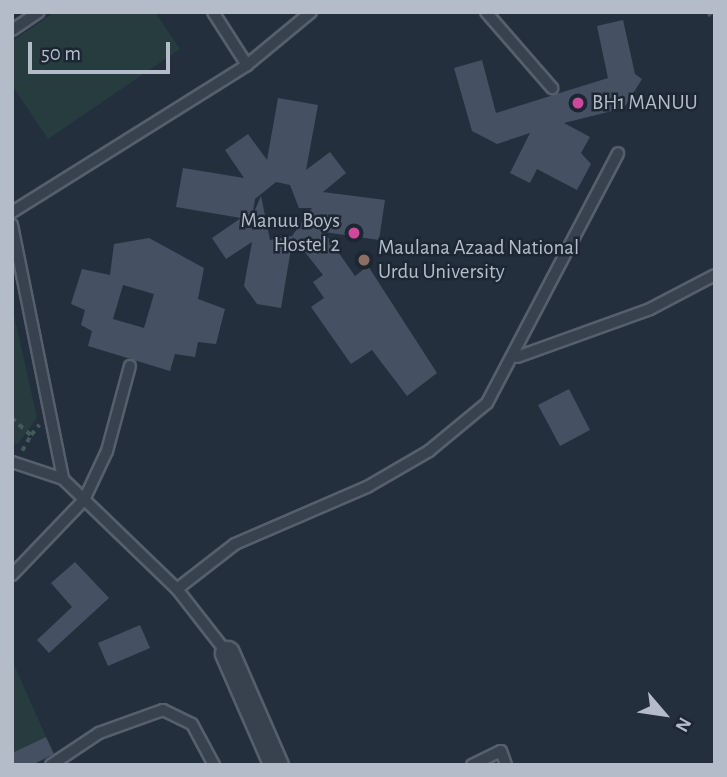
<!DOCTYPE html>
<html>
<head>
<meta charset="utf-8">
<style>
  body { margin:0 }
  #map { position:relative; width:727px; height:777px; overflow:hidden; background:#242f3e; font-family:"Alegreya Sans",sans-serif }
  div>[style] { position:absolute }
  .green>* { inset:0; background:#263c3f }
  .building>* { inset:0; background:#455162 }
  .path>* { height:3.5px; margin-top:-1.75px; transform-origin:0; background:repeating-linear-gradient(90deg,#44595c 0 5px,transparent 0 10px) }
  .roads { filter:drop-shadow(2px 0 #565f6c) drop-shadow(-2px 0 #565f6c) drop-shadow(0 2px #565f6c) drop-shadow(0 -2px #565f6c) }
  .lane>* { height:10px; margin:-5px; padding:0 5px; transform-origin:5px; border-radius:5px; background:#38414e }
  .street>* { height:23px; margin:-11.5px; padding:0 11.5px; transform-origin:11.5px; border-radius:11.5px; background:#38414e }
  .dots>* { width:19px; height:19px; translate:-50% -50%; box-sizing:border-box; border:4px solid #1d2633; border-radius:50% }
  span { translate:-50% -50%; white-space:nowrap; text-align:center; line-height:1.15; -webkit-text-stroke:5px #1d2633; paint-order:stroke }
  .poi-label { font-size:21px; color:#b4bcc9 }
  .left { translate:0 -50%; text-align:left }
  .right { translate:-100% -50%; text-align:right }
  .frame { position:absolute; inset:0; border:14px solid #b4bcc9; pointer-events:none }
  .north { position:absolute; left:629px; top:679px; width:70px; height:70px; -webkit-text-stroke:5px #1d2633; paint-order:stroke; rotate:119deg; font-size:19px; font-weight:700; line-height:28px; text-align:center; color:#b4bcc9 }
  .north::after { content:''; display:block; margin:auto; width:24px; height:32px; background:#b4bcc9; clip-path:polygon(50% 0,100% 100%,50% 72%,0 100%) }
  .scale { position:absolute; left:28px; top:42px; width:142px; height:32px; box-sizing:border-box; border:4px solid #b4bcc9; border-top:0; padding-left:9px; font-size:21px; line-height:24px; white-space:nowrap; color:#b4bcc9; -webkit-text-stroke:5px #1d2633; paint-order:stroke }
</style>
</head>
<body>
<div id="map">
  <div class="green">
    <i style="clip-path:polygon(55px 12px,155px 12px,180px 49px,48px 139px,12px 85px,12px 41px)"></i>
    <i style="clip-path:polygon(12px 306px,37px 418px,18px 444px,12px 443px)"></i>
    <i style="clip-path:polygon(12px 660px,46px 737px,12px 753px)"></i>
  </div>
  <div class="building">
    <i style="clip-path:polygon(623px 20px,635px 74px,642px 79px,624px 108px,564px 123px,590px 137px,581px 153px,591px 164px,577px 190px,537px 169px,530px 183px,510px 173px,530px 133px,497px 144px,472px 131px,454px 68px,482px 60px,496px 113px,608px 78px,597px 26px)"></i>
    <i style="clip-path:polygon(evenodd,278px 98px,318px 105px,306px 170px,330px 152px,346px 173px,323px 192px,385px 200px,379px 240px,324px 232px,355px 276px,368px 266px,437px 373px,407px 396px,372px 350px,351px 364px,311px 307px,324px 298px,313px 282px,323px 275px,293px 237px,281px 308px,257px 304px,244px 286px,252px 242px,226px 259px,212px 238px,241px 218px,176px 207px,183px 168px,244px 178px,225px 150px,248px 134px,267px 160px,278px 98px,276px 182px,290px 185px,299px 208px,312px 208px,292px 236px,270px 240px,261px 196px,252px 217px,255px 199px,276px 182px)"></i>
    <i style="clip-path:polygon(evenodd,149px 238px,204px 268px,198px 299px,225px 309px,216px 344px,198px 342px,195px 357px,175px 354px,170px 371px,88px 346px,92px 331px,81px 325px,85px 310px,71px 304px,82px 269px,110px 275px,114px 244px,149px 238px,123px 285px,154px 294px,144px 328px,113px 319px,123px 285px)"></i>
    <i style="clip-path:polygon(569px 389px,590px 430px,560px 446px,538px 405px)"></i>
    <i style="clip-path:polygon(75px 562px,109px 598px,49px 653px,37px 640px,72px 607px,51px 583px)"></i>
    <i style="clip-path:polygon(140px 625px,150px 648px,108px 666px,98px 643px)"></i>
    <i style="clip-path:polygon(46px 737px,54px 754px,32px 765px,12px 765px,12px 753px)"></i>
  </div>
  <div class="path">
    <i style="left:708px;top:12px;width:11px;rotate:52deg"></i>
    <i style="left:12px;top:418px;width:25px;rotate:42deg"></i>
    <i style="left:31px;top:435px;width:13px;rotate:-51deg"></i>
    <i style="left:22px;top:451px;width:18px;rotate:-61deg"></i>
  </div>
  <div class="roads">
    <div class="lane">
      <i style="left:213px;top:12px;width:63px;rotate:57.3deg"></i>
      <i style="left:486px;top:12px;width:101px;rotate:49deg"></i>
      <i style="left:12px;top:30px;width:32px;rotate:-34deg"></i>
      <i style="left:12px;top:212px;width:277px;rotate:-32deg"></i>
      <i style="left:247px;top:65px;width:83px;rotate:-39.6deg"></i>
      <i style="left:12px;top:225px;width:259px;rotate:78.6deg"></i>
      <i style="left:517px;top:357px;width:141px;rotate:-19.8deg"></i>
      <i style="left:650px;top:309px;width:73px;rotate:-27.6deg"></i>
      <i style="left:12px;top:462px;width:54px;rotate:18.4deg"></i>
      <i style="left:63px;top:479px;width:158px;rotate:44deg"></i>
      <i style="left:177px;top:589px;width:81px;rotate:52deg"></i>
      <i style="left:12px;top:575px;width:104px;rotate:-46.2deg"></i>
      <i style="left:84px;top:500px;width:54px;rotate:-64.9deg"></i>
      <i style="left:107px;top:451px;width:88px;rotate:-74.9deg"></i>
      <i style="left:177px;top:589px;width:73px;rotate:-37.8deg"></i>
      <i style="left:235px;top:544px;width:144px;rotate:-23.4deg"></i>
      <i style="left:367px;top:487px;width:72px;rotate:-30.1deg"></i>
      <i style="left:429px;top:451px;width:75px;rotate:-39.6deg"></i>
      <i style="left:487px;top:403px;width:282px;rotate:-62.3deg"></i>
      <i style="left:51px;top:765px;width:58px;rotate:-33.7deg"></i>
      <i style="left:99px;top:733px;width:68px;rotate:-19.8deg"></i>
      <i style="left:163px;top:710px;width:32px;rotate:26deg"></i>
      <i style="left:192px;top:724px;width:47px;rotate:61.8deg"></i>
      <i style="left:472px;top:765px;width:32px;rotate:-26deg"></i>
      <i style="left:501px;top:751px;width:15px;rotate:70deg"></i>
    </div>
    <div class="street">
      <i style="left:227px;top:653px;width:122px;rotate:66.4deg"></i>
    </div>
  </div>
  <div class="dots">
    <i style="left:578px;top:103px;background:#d1479c"></i>
    <i style="left:354px;top:233px;background:#d1479c"></i>
    <i style="left:364px;top:260px;background:#8d6e63"></i>
  </div>
  <div class="poi-label">
    <span class="left" style="left:592px;top:103px">BH1 MANUU</span>
    <span class="right" style="left:340px;top:233px">Manuu Boys<br>Hostel 2</span>
    <span class="left" style="left:378px;top:260px">Maulana Azaad National<br>Urdu University</span>
  </div>
  <div class="frame"></div>
  <div class="north">N</div>
  <div class="scale">50 m</div>
</div>
</body>
</html>
